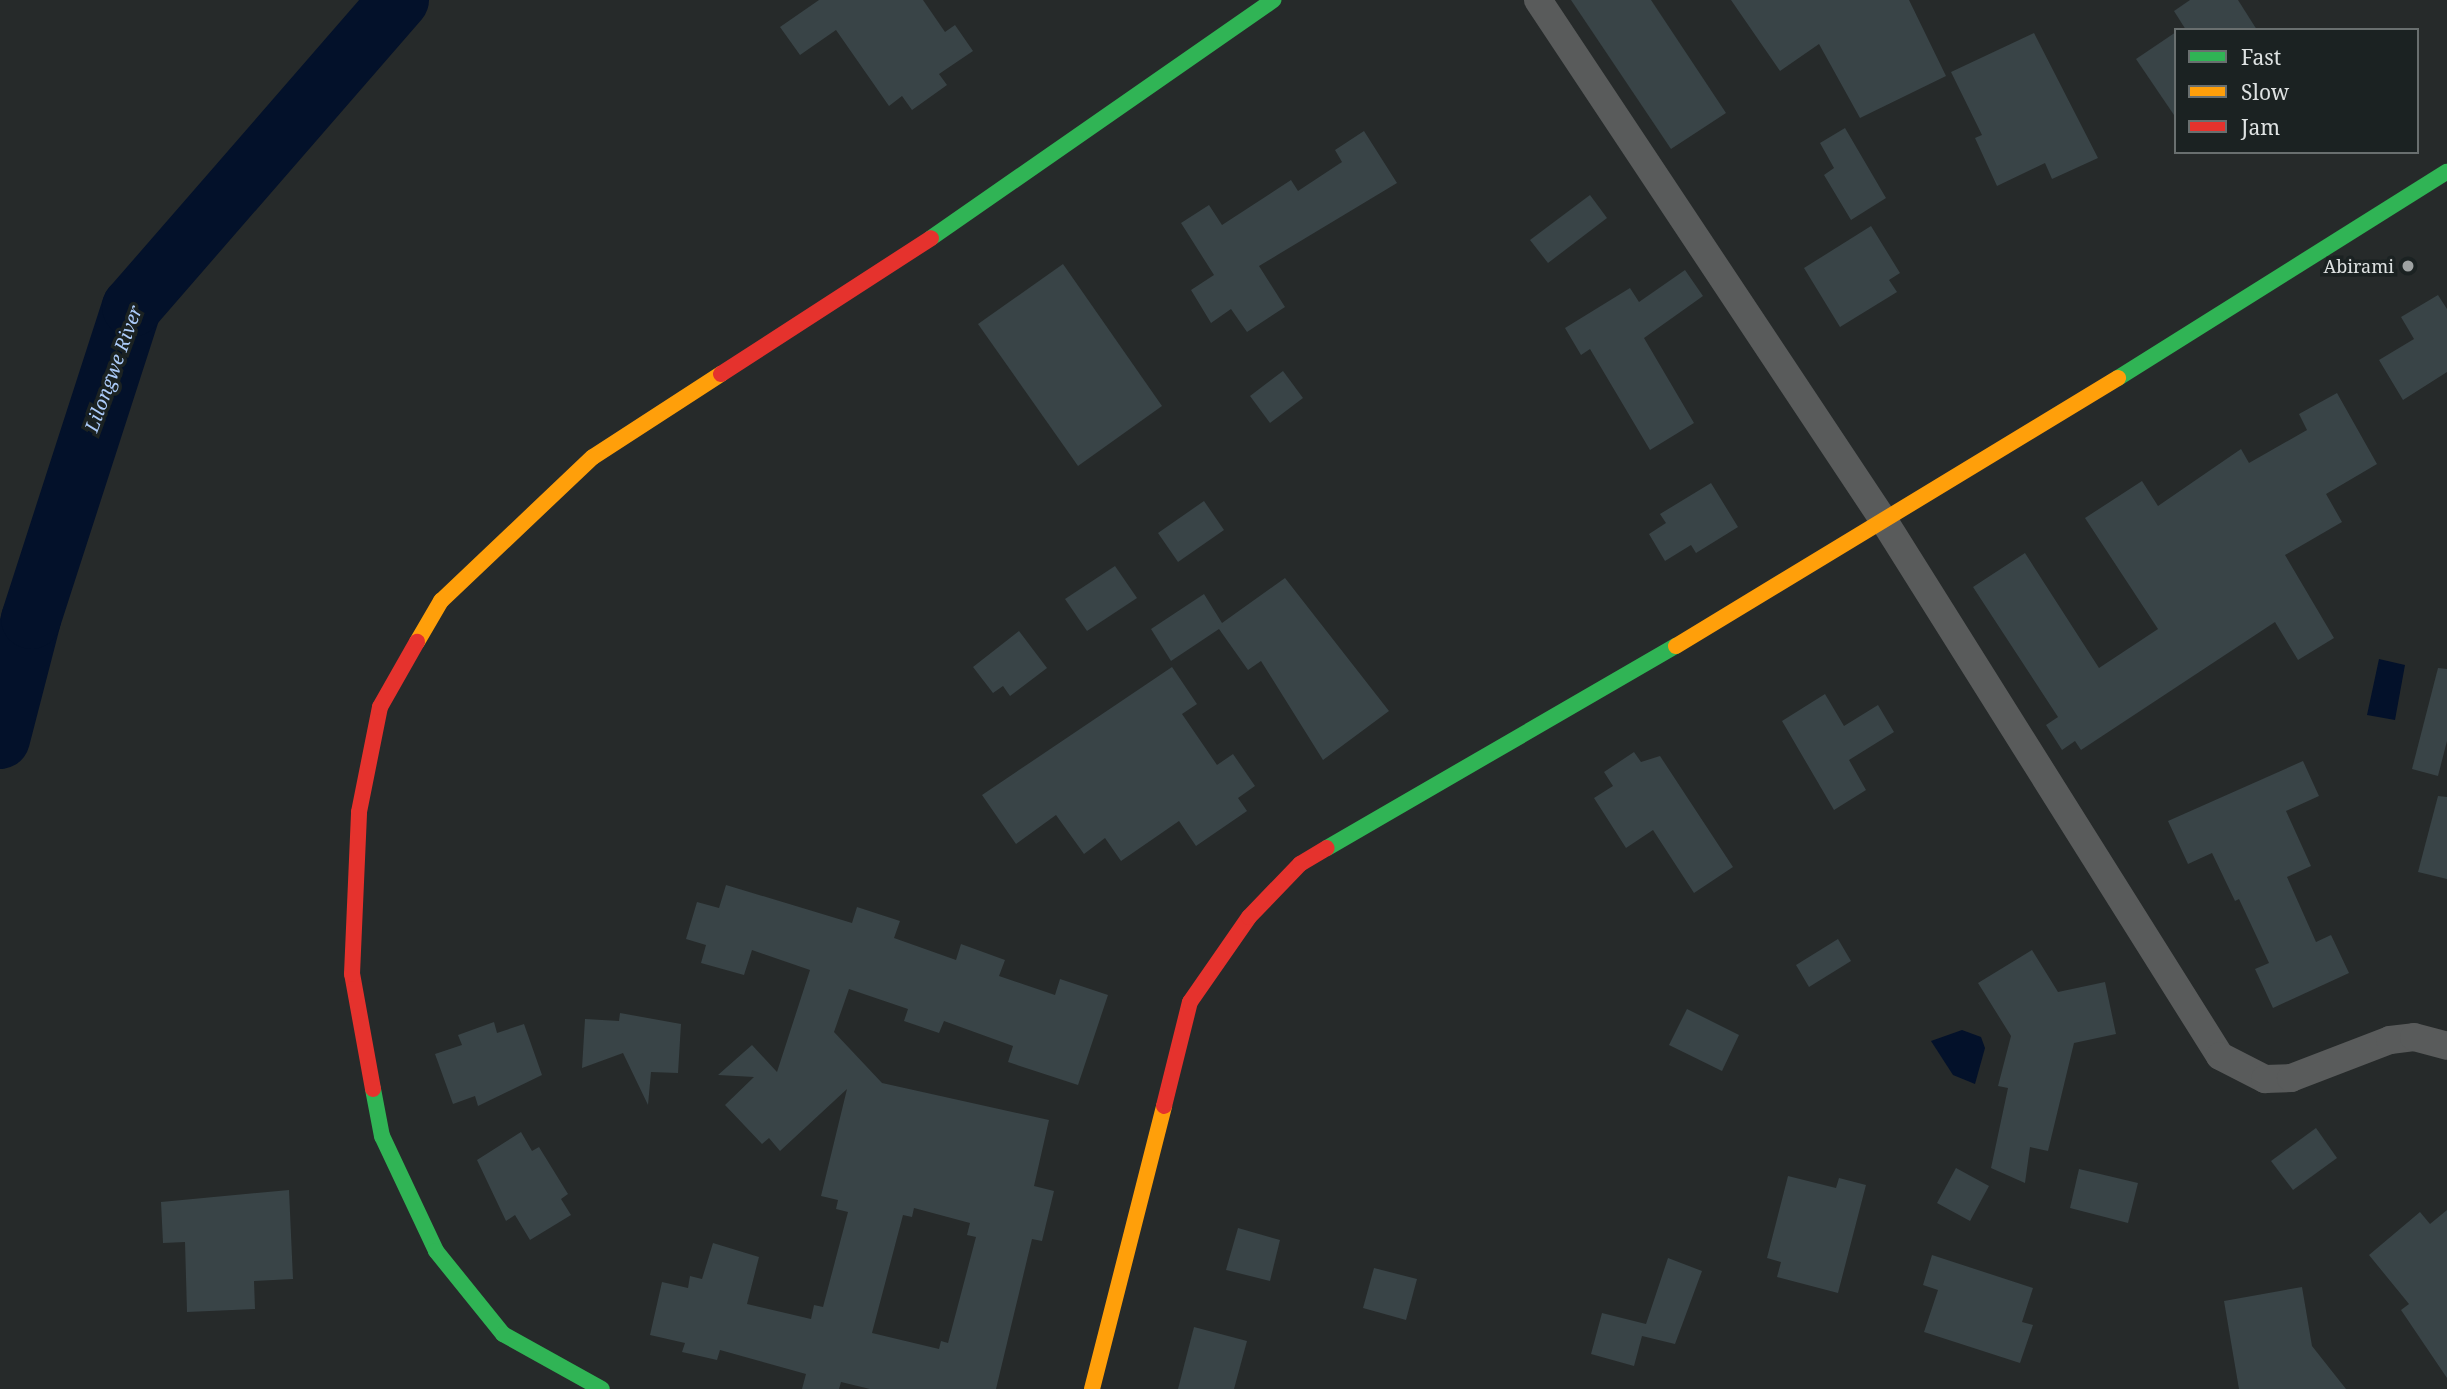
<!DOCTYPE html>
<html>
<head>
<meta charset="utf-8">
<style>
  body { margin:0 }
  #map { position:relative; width:2447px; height:1389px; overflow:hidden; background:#262a2a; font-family:"Noto Serif",serif }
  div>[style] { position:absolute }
  .water>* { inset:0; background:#03112a }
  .river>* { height:60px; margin:-30px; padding:0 30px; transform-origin:30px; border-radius:30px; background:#03112a }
  .building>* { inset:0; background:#394447 }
  .street>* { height:28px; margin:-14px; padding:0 14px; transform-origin:14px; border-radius:14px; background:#595b5b }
  .fast>* { height:16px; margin:-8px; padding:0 8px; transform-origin:8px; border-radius:8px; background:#30b455 }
  .slow>* { height:16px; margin:-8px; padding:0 8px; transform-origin:8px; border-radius:8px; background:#ff9f0a }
  .jam>* { height:16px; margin:-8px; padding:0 8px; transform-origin:8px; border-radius:8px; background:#e5322d }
  .dots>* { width:19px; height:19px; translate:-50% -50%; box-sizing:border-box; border:4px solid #1b2222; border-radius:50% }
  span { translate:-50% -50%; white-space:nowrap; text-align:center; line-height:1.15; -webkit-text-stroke:7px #1b2222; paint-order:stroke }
  .poi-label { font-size:18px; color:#dee2e2 }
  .right { translate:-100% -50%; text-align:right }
  .water-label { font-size:19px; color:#accbf9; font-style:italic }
  .legend { position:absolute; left:2174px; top:28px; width:245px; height:126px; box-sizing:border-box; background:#1b2222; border:2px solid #696f6f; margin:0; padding:9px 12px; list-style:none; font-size:21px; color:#dee2e2 }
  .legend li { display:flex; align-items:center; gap:14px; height:35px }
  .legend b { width:35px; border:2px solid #696f6f }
</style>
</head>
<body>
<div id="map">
  <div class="water">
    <i style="clip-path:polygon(2379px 659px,2405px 665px,2395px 720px,2367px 715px)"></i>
    <i style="clip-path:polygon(1962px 1030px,1981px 1037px,1985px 1048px,1975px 1084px,1953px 1075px,1931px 1041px)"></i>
  </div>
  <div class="river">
    <i style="left:0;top:739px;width:124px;rotate:-75.5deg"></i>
    <i style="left:31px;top:619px;width:328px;rotate:-72.1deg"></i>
    <i style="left:132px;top:307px;width:407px;rotate:-49deg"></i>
  </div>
  <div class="building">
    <i style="clip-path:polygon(819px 0,923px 0,945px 32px,955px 25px,973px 51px,939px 74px,947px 85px,912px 110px,902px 96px,889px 106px,836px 30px,800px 55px,780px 27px)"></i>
    <i style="clip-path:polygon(1571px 0,1651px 0,1726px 113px,1671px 149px)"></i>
    <i style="clip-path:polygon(1731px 0,1909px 0,1946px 76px,1860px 118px,1819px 44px,1780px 71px)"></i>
    <i style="clip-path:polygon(2190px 0,2238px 0,2257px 30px,2186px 30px,2174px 11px)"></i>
    <i style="clip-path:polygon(2176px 32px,2176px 118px,2136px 59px)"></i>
    <i style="clip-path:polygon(2034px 33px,2098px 158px,2052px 179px,2045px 163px,1997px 186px,1975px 138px,1982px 135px,1951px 72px)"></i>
    <i style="clip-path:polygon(1845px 128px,1886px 198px,1851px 220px,1824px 175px,1834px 168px,1820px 143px)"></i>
    <i style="clip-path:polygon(1364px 131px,1397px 183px,1259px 266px,1285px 307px,1247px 332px,1231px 309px,1211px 323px,1191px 290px,1214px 275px,1181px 223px,1209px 205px,1222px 225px,1291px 180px,1298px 191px,1342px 162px,1335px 150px)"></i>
    <i style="clip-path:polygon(1590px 195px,1607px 218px,1548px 263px,1530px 240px)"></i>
    <i style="clip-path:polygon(1871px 226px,1900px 273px,1889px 280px,1897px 292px,1840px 327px,1804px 268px)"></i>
    <i style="clip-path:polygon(1063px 264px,1162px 406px,1078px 466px,978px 324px)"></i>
    <i style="clip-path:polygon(1685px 270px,1703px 296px,1644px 338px,1694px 423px,1650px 450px,1590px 349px,1581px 355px,1565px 328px,1630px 288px,1639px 302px)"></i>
    <i style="clip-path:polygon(2438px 295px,2447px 309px,2447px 372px,2403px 400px,2379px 360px,2414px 339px,2401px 317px)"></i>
    <i style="clip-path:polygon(1283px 371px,1303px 398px,1270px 423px,1250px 396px)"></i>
    <i style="clip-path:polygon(2337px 393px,2377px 464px,2326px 494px,2342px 522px,2285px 555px,2334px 638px,2298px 660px,2275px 622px,2081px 750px,2075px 741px,2062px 750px,2046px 725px,2058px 717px,1973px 587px,2025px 553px,2099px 668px,2158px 629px,2085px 518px,2142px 481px,2158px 506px,2241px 449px,2249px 463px,2307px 430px,2299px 414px)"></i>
    <i style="clip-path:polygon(1711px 483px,1738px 527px,1696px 553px,1691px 545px,1665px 561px,1649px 534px,1666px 523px,1660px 514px)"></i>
    <i style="clip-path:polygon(1204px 501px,1224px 530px,1178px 562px,1158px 533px)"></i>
    <i style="clip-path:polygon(1115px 566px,1137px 598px,1087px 631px,1065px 599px)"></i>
    <i style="clip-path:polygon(1285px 578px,1389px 711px,1323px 760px,1261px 661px,1248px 670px,1219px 629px,1171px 661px,1151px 629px,1204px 594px,1222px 623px)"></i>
    <i style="clip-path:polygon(1019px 631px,1047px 668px,1010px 696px,1003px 686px,993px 693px,973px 667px)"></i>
    <i style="clip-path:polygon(1172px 667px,1197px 704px,1182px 714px,1217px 765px,1233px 754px,1255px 786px,1238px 798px,1247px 811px,1196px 846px,1179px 821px,1121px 861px,1105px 838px,1084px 854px,1056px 815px,1016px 844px,982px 795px)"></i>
    <i style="clip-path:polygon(2438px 668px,2447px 669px,2447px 741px,2438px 776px,2412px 769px)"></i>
    <i style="clip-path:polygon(1825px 694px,1844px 726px,1878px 705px,1894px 732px,1849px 760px,1866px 790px,1834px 810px,1782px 721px)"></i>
    <i style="clip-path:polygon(1634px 752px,1641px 762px,1660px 756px,1733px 867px,1694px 893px,1653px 830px,1626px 848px,1594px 798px,1613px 786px,1604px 772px)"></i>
    <i style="clip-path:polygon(2303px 761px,2319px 796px,2286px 811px,2311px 866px,2287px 877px,2316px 942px,2331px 935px,2349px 973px,2273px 1008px,2255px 969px,2269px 963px,2239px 899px,2235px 901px,2212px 853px,2188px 864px,2168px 821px)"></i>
    <i style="clip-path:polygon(2438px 796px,2447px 797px,2447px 879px,2418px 872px)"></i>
    <i style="clip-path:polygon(evenodd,726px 885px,852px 923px,857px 907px,900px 921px,894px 938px,956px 960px,961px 944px,1005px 960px,999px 976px,1055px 995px,1060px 979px,1108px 995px,1078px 1085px,1008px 1062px,1013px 1046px,944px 1021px,939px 1033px,904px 1021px,908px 1009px,849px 989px,834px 1032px,882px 1083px,1049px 1120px,1034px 1186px,1054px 1191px,1042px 1241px,1032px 1239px,996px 1389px,870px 1389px,841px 1382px,839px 1389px,802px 1389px,806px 1374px,720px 1350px,717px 1360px,682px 1352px,685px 1343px,650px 1335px,662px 1282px,688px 1288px,690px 1276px,702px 1279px,713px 1243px,759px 1257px,747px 1304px,811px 1319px,814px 1305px,823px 1307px,848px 1212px,836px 1209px,838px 1200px,821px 1196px,847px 1089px,780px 1151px,769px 1138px,762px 1144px,725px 1105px,754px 1077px,718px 1075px,752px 1045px,777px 1072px,810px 970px,752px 950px,744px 975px,701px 963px,706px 945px,686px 939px,697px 902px,719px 908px,726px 885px,914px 1208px,970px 1223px,967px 1235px,976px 1237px,948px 1343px,941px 1341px,939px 1349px,872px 1333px,903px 1215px,912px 1217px,914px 1208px)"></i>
    <i style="clip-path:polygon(1838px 939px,1851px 961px,1809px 987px,1796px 965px)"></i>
    <i style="clip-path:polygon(2032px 950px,2058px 992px,2105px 982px,2116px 1034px,2074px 1043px,2048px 1151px,2030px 1147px,2025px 1183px,1991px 1168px,2008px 1088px,1998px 1086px,2011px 1036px,1978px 983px)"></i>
    <i style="clip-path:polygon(1687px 1009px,1739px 1035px,1722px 1071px,1669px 1045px)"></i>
    <i style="clip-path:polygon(620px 1013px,681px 1024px,678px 1073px,651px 1072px,648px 1105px,623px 1053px,582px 1068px,585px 1019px,619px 1021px)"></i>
    <i style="clip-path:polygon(494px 1022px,497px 1033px,524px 1024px,542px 1075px,478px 1106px,475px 1096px,453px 1104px,435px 1054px,462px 1045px,458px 1035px)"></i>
    <i style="clip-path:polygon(2316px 1128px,2337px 1158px,2293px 1190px,2271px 1161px)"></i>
    <i style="clip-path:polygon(521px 1132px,532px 1151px,539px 1147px,568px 1194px,561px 1199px,571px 1215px,530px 1240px,515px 1215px,506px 1221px,477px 1160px)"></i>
    <i style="clip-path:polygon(1956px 1168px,1989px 1186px,1970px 1221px,1937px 1203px)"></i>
    <i style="clip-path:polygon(2079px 1169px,2138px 1183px,2128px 1223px,2070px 1208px)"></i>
    <i style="clip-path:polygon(1788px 1176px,1836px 1188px,1839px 1178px,1866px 1185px,1838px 1293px,1777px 1277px,1781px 1262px,1767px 1258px)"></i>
    <i style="clip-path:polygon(289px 1190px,293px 1279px,254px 1281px,255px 1309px,187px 1312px,185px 1242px,163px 1243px,161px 1202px)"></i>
    <i style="clip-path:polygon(2447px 1210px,2447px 1378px,2401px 1310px,2409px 1304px,2369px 1255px,2420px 1212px,2430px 1224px)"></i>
    <i style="clip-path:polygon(1238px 1228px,1280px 1240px,1270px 1281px,1226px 1270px)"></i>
    <i style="clip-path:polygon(1932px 1255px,2033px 1288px,2022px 1322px,2033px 1325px,2020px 1363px,1924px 1332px,1938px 1290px,1923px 1285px)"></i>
    <i style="clip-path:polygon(1668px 1258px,1702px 1271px,1675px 1344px,1642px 1336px,1634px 1366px,1591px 1354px,1602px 1313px,1646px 1324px)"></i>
    <i style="clip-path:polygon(1374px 1268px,1417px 1279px,1406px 1320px,1363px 1308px)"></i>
    <i style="clip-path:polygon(2302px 1287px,2312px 1346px,2346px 1389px,2239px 1389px,2224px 1301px)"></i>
    <i style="clip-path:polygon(1194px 1327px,1247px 1341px,1234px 1389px,1178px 1389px)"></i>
  </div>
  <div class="street">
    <i style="left:1538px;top:0;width:629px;rotate:56.41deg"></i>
    <i style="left:1886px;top:524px;width:628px;rotate:57.88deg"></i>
    <i style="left:2220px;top:1056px;width:51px;rotate:27.1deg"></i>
    <i style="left:2265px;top:1079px;width:26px;rotate:-2deg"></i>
    <i style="left:2291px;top:1078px;width:106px;rotate:-21deg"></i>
    <i style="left:2390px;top:1040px;width:24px;rotate:-7deg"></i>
    <i style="left:2414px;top:1037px;width:34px;rotate:15deg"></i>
  </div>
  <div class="fast">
    <i style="left:931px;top:238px;width:417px;rotate:-34.8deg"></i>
    <i style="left:2118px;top:378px;width:388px;rotate:-32.1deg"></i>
    <i style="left:1327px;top:848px;width:403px;rotate:-30.1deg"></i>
    <i style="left:373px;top:1089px;width:48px;rotate:79.2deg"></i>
    <i style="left:382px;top:1136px;width:127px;rotate:64.8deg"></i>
    <i style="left:436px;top:1251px;width:107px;rotate:51.1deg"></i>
    <i style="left:503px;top:1334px;width:113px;rotate:29.1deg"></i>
  </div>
  <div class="slow">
    <i style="left:417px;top:642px;width:48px;rotate:-59.7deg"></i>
    <i style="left:441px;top:601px;width:209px;rotate:-43.5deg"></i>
    <i style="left:593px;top:457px;width:153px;rotate:-33deg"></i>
    <i style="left:1676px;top:646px;width:517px;rotate:-31.23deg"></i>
    <i style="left:1092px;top:1389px;width:292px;rotate:-75.7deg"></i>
  </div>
  <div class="jam">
    <i style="left:721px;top:374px;width:250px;rotate:-32.9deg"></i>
    <i style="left:373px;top:1089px;width:117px;rotate:-100.3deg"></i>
    <i style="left:352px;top:974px;width:162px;rotate:-87.5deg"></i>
    <i style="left:359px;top:812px;width:107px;rotate:-78.7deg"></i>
    <i style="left:380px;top:707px;width:75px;rotate:-60.4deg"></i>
    <i style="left:1164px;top:1106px;width:107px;rotate:-76deg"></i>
    <i style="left:1190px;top:1002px;width:103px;rotate:-55.2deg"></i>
    <i style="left:1249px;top:917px;width:74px;rotate:-46.1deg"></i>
    <i style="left:1300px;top:864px;width:31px;rotate:-31deg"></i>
  </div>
  <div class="dots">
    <i style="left:2408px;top:266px;background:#9ea2a2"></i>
  </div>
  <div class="poi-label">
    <span class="right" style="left:2394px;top:266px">Abirami</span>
  </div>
  <div class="water-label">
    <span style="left:114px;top:369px;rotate:-70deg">Lilongwe River</span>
  </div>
  <ul class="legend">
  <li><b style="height:9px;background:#30b455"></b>Fast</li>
  <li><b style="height:9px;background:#ff9f0a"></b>Slow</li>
  <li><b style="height:9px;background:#e5322d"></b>Jam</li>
  </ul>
</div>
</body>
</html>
